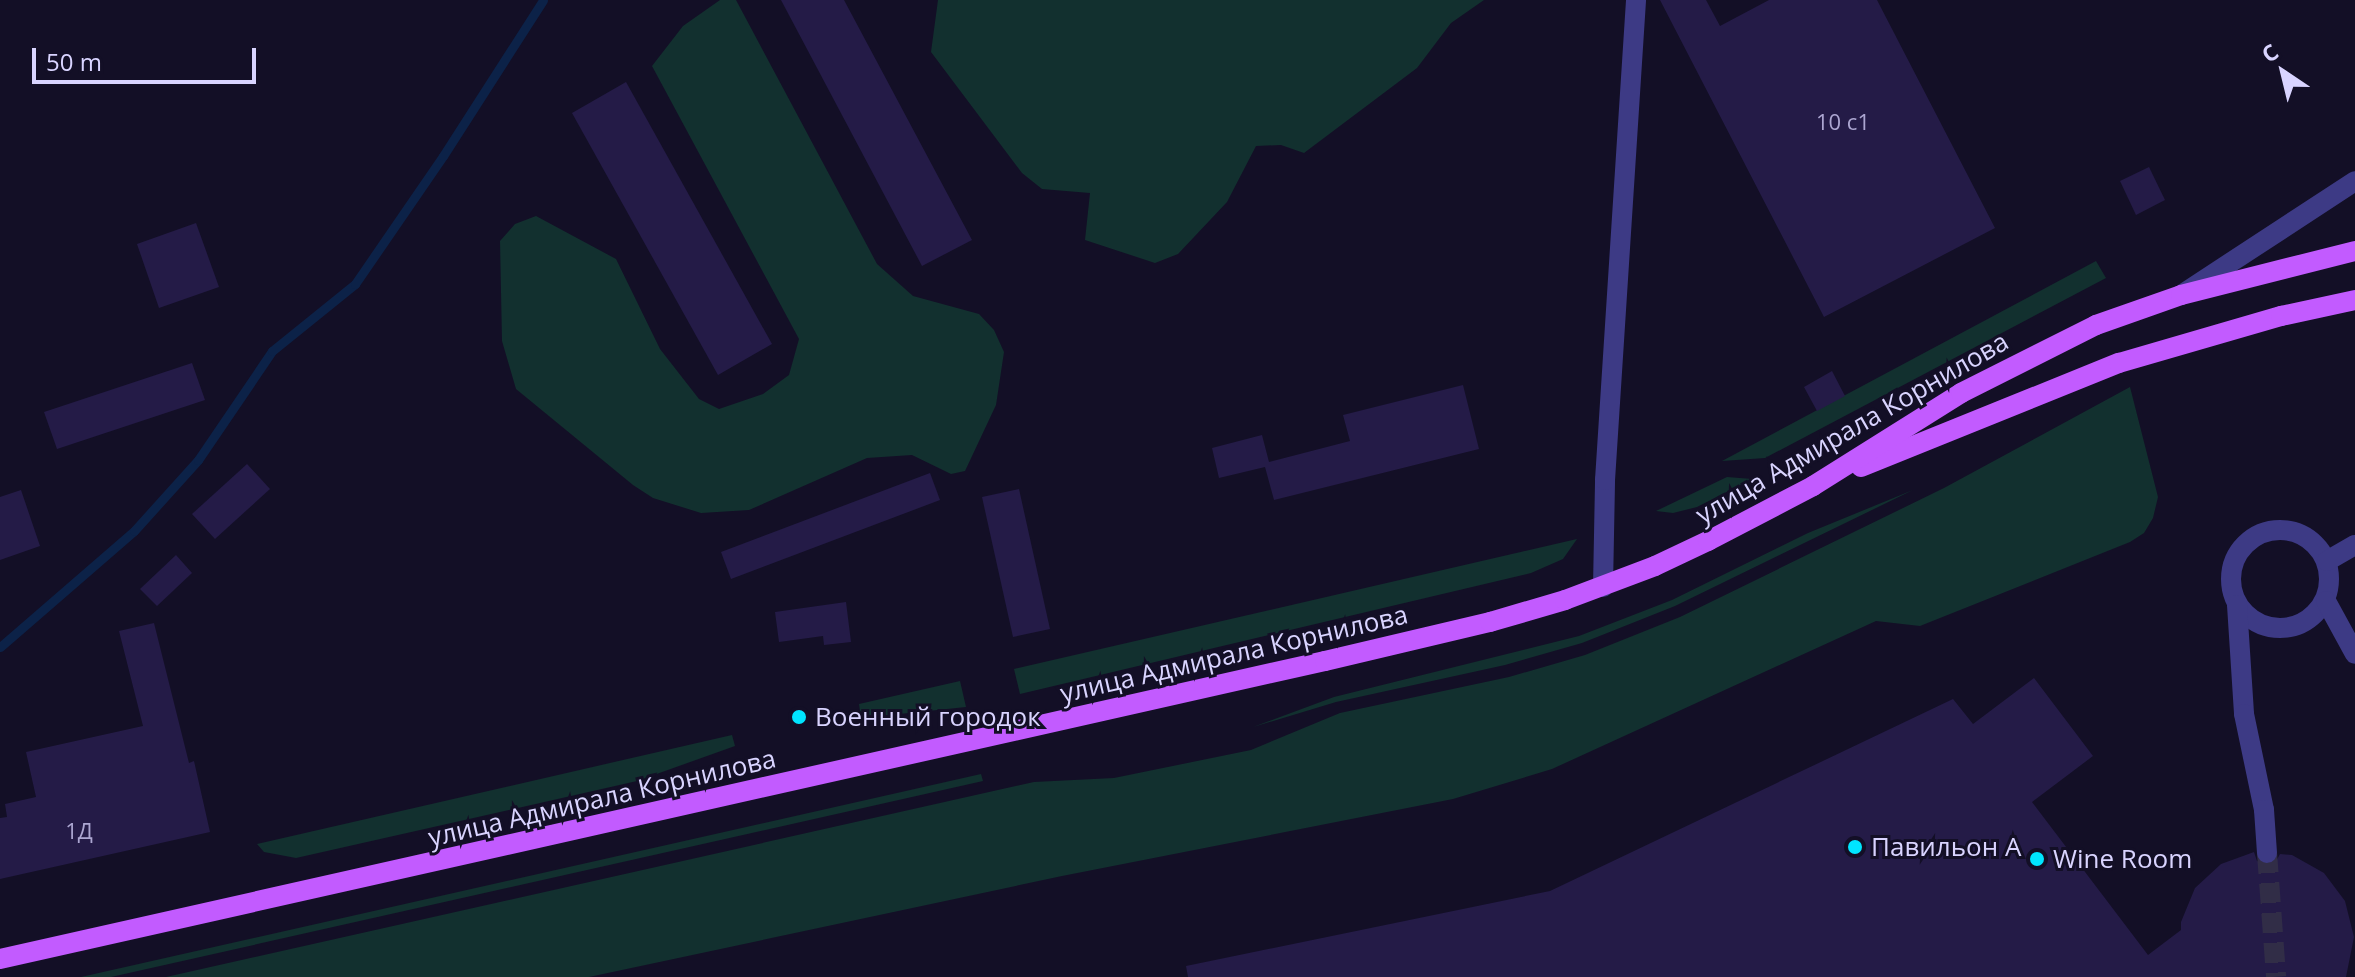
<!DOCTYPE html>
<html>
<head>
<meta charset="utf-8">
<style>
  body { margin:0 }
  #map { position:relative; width:2355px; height:977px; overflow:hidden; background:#130f26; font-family:"Open Sans",sans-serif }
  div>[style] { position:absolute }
  .green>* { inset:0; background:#12302f }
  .stream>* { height:9px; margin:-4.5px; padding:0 4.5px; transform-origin:4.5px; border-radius:4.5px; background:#0c2248 }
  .building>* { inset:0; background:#241b47 }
  .minor-tunnel>* { height:20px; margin-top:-10px; transform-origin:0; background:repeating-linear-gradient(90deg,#312d47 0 20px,transparent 0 30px) }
  .minor>* { height:20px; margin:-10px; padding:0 10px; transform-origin:10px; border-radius:10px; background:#3d3a85 }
  .minor>.ring { margin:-10px; padding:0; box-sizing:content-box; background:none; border:20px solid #3d3a85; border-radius:50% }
  .major>* { height:20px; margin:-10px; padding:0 10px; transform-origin:10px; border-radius:10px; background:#c25bff }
  .dots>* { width:22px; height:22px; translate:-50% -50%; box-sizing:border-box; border:4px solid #130f26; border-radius:50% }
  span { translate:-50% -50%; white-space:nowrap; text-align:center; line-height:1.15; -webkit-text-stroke:6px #130f26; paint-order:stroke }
  .number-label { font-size:22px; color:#aca6d1 }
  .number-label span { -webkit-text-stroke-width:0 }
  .street-label { font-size:26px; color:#d9d4ff }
  .poi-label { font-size:26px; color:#d9d4ff }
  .left { translate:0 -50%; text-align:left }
  .north { position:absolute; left:2243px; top:32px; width:80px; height:80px; -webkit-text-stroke:6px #130f26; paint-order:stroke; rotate:325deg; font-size:22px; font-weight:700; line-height:32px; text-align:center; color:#d9d4ff }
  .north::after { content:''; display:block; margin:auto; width:28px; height:36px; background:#d9d4ff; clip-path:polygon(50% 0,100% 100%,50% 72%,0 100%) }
  .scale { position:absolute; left:32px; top:48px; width:224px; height:36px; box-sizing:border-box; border:4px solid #d9d4ff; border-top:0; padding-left:10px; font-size:24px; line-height:28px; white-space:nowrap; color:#d9d4ff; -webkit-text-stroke:6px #130f26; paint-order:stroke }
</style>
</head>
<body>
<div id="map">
  <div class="green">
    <i style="clip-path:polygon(720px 0,736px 0,877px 264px,913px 296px,979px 314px,994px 330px,1004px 352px,996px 405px,965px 471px,951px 474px,912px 455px,867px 458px,749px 510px,701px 513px,653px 498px,633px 485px,516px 389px,502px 341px,500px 241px,515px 224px,536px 216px,616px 259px,660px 349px,699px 399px,719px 409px,763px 394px,789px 375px,799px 339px,652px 66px,683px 26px)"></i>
    <i style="clip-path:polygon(938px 0,1484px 0,1451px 23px,1417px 68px,1304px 153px,1281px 145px,1256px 146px,1227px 202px,1178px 254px,1155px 263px,1085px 240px,1090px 193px,1042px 189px,1022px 173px,931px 52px)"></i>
    <i style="clip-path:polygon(2096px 261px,2106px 278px,1765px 458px,1722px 461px)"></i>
    <i style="clip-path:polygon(2130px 387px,2158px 497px,2153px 518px,2144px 533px,2130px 542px,1920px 626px,1876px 621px,1552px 769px,1453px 799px,1062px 876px,589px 977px,166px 977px,1034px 782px,1114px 778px,1251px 750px,1340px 713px,1509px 677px,1585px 655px,1680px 617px,1944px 488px)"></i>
    <i style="clip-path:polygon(1727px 477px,1752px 479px,1697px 507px,1673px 513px,1656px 511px)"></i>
    <i style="clip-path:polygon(1913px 490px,1675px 606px,1582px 643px,1505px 665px,1336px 702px,1253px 727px,1334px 697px,1579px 636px,1672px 600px,1808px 533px)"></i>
    <i style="clip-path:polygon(1577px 539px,1563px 559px,1531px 573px,1020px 694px,1014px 669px)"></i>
    <i style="clip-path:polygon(960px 681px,966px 707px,861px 718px,859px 704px)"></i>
    <i style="clip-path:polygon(732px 735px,735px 746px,637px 781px,296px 858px,264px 852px,257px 844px)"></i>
    <i style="clip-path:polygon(981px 774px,983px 781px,111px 977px,81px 977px)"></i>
  </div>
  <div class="stream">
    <i style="left:0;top:647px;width:177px;rotate:-40.9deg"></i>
    <i style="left:134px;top:531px;width:96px;rotate:-48deg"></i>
    <i style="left:198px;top:460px;width:132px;rotate:-55.8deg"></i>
    <i style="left:272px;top:351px;width:107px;rotate:-38.9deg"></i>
    <i style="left:355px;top:284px;width:155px;rotate:-55.5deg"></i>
    <i style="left:443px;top:156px;width:185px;rotate:-57.3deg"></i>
  </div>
  <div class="building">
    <i style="clip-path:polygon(781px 0,844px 0,972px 240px,922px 266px)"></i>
    <i style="clip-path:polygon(1660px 0,1706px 0,1720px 26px,1769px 0,1877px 0,1995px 228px,1824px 317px)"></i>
    <i style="clip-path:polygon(626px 82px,772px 344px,718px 375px,572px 113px)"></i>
    <i style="clip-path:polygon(2149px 167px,2165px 200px,2136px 215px,2120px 181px)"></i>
    <i style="clip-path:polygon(196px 223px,219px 287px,159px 308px,137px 244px)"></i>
    <i style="clip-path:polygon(192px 363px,205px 400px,57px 449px,44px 412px)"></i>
    <i style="clip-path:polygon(1832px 371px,1845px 396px,1817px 411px,1804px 387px)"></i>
    <i style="clip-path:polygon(1463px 385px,1479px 449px,1274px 500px,1265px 467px,1219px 478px,1212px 448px,1262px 435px,1269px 462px,1350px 441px,1343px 415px)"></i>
    <i style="clip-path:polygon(247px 464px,270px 489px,215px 539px,192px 514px)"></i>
    <i style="clip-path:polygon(930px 473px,940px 500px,731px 579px,721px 552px)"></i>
    <i style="clip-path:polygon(1019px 489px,1050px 629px,1013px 637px,982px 497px)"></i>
    <i style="clip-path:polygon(21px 490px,40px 546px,0 560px,0 497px)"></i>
    <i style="clip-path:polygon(176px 555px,192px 573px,157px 606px,140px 589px)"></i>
    <i style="clip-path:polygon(846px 602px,851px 642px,824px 645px,823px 636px,779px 642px,775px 612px)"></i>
    <i style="clip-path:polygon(154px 623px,189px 763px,194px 761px,210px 832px,0 879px,0 818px,7px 817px,5px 804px,36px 797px,26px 752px,143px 726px,119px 631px)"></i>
    <i style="clip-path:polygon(2034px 678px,2093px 756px,2032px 802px,2148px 955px,2181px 930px,2181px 922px,2195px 888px,2221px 864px,2254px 852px,2257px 861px,2269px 866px,2275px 863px,2280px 854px,2292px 855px,2324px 873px,2345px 901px,2354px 937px,2346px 977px,1188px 977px,1186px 966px,1550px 891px,1953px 699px,1973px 724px)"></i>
  </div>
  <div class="minor-tunnel">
    <i style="left:2267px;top:853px;width:124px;rotate:85.8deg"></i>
  </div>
  <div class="minor">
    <i style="left:2184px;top:293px;width:204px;rotate:-33.2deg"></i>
    <i class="ring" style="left:2231px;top:530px;width:78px;height:78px"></i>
    <i style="left:2327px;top:561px;width:32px;rotate:-30deg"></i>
    <i style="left:1603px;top:587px;width:107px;rotate:-88.9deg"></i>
    <i style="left:1605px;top:480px;width:481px;rotate:-86.3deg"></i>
    <i style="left:2326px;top:601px;width:60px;rotate:61.3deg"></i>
    <i style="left:2237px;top:605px;width:109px;rotate:86.3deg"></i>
    <i style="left:2244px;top:714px;width:98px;rotate:78.2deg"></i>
    <i style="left:2264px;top:810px;width:43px;rotate:86deg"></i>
  </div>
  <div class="major">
    <i style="left:1861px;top:467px;width:278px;rotate:-22deg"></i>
    <i style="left:2119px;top:363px;width:169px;rotate:-16.2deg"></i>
    <i style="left:2281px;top:316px;width:76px;rotate:-12.2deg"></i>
    <i style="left:0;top:959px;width:1358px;rotate:-12.68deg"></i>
    <i style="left:1325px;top:661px;width:170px;rotate:-13.3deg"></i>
    <i style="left:1490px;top:622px;width:78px;rotate:-16.3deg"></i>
    <i style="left:1565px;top:600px;width:96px;rotate:-20.7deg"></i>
    <i style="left:1655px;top:566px;width:59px;rotate:-25.3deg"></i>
    <i style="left:1708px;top:541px;width:119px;rotate:-27.6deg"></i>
    <i style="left:1813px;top:486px;width:175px;rotate:-32.1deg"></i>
    <i style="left:1961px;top:393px;width:151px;rotate:-26.7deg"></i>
    <i style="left:2096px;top:325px;width:90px;rotate:-19.4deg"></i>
    <i style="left:2181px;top:295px;width:179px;rotate:-14.2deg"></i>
  </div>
  <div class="dots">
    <i style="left:799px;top:717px;background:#00e5ff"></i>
    <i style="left:1855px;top:847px;background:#00e5ff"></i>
    <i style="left:2037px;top:859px;background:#00e5ff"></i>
  </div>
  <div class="number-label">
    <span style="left:1843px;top:122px">10 с1</span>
    <span style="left:79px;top:831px">1Д</span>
  </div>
  <div class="street-label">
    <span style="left:1852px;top:428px;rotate:-30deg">улица Адмирала Корнилова</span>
    <span style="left:1234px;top:654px;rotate:-13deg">улица Адмирала Корнилова</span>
    <span style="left:602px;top:798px;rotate:-13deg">улица Адмирала Корнилова</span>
  </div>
  <div class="poi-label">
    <span class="left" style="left:815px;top:717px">Военный городок</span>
    <span class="left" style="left:1871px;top:847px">Павильон А</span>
    <span class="left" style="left:2053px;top:859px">Wine Room</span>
  </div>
  <div class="north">С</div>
  <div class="scale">50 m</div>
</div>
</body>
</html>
